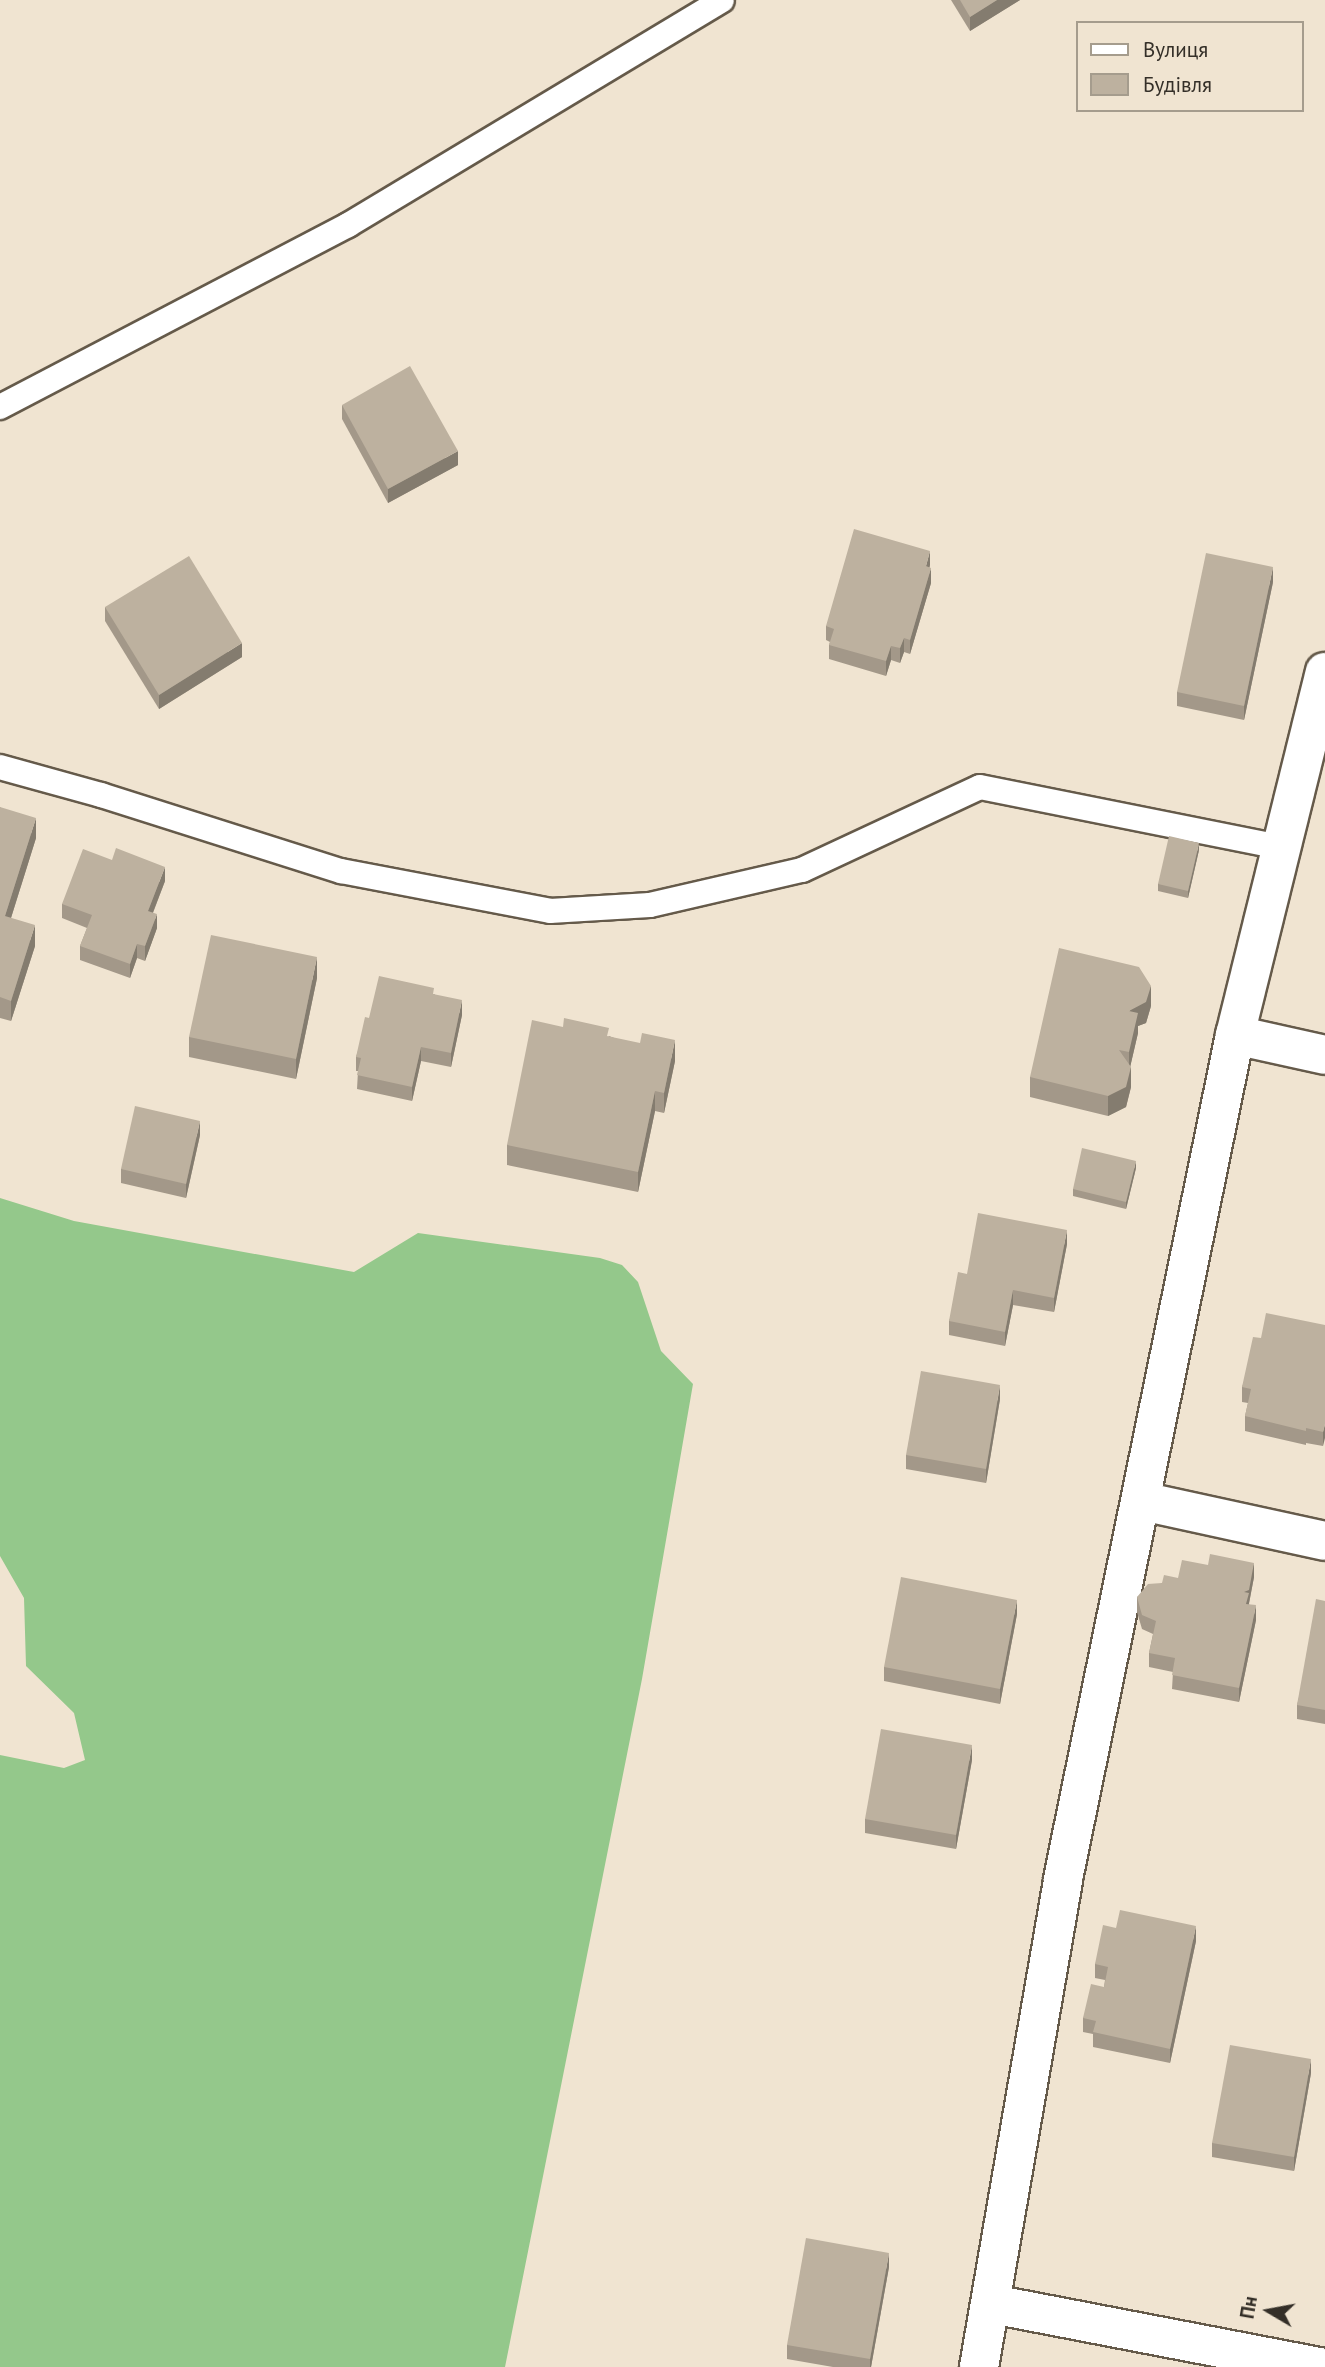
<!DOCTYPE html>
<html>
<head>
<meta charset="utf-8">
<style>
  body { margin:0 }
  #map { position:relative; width:1325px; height:2367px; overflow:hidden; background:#f0e4d1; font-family:"PT Sans",sans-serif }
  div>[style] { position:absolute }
  .forest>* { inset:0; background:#94c88b }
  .roads { filter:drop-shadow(2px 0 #655a4a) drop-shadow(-2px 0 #655a4a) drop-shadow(0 2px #655a4a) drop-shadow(0 -2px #655a4a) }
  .service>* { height:24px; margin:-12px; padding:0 12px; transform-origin:12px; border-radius:12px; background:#fff }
  .minor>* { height:38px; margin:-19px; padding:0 19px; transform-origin:19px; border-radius:19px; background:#fff }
  .wall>* { inset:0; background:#a39889 }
  .shaded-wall>* { inset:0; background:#847c6f }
  .building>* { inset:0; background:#bdb19f }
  span { translate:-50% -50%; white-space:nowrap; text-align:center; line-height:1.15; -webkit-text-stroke:6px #f0e4d1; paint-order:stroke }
  .legend { position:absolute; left:1076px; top:21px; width:228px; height:91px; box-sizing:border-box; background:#f0e4d1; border:2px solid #a59c8d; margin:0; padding:9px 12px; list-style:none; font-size:21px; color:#342f28 }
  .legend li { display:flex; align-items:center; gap:14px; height:35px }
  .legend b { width:35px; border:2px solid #a59c8d }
  .north { position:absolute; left:1234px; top:2276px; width:70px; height:70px; -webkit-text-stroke:5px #f0e4d1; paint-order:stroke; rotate:280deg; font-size:19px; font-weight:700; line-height:28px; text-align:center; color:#342f28 }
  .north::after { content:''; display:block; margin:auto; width:24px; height:32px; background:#342f28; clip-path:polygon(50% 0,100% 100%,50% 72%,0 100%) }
</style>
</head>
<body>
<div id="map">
  <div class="forest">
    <i style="clip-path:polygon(0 1198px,74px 1221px,354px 1272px,418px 1233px,600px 1258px,622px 1265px,638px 1282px,661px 1351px,693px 1384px,642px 1679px,505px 2367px,0 2367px,0 1755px,64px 1768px,85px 1760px,74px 1713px,26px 1666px,24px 1598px,0 1556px)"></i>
  </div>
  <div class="roads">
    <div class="service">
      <i style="left:0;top:407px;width:393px;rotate:-27.6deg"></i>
      <i style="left:348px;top:225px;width:436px;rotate:-31deg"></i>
      <i style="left:0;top:767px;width:105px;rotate:15.5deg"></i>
      <i style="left:101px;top:795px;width:252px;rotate:17.6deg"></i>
      <i style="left:341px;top:871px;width:213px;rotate:10.8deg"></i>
      <i style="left:550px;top:911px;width:100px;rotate:-3.4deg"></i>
      <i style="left:650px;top:905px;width:156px;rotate:-13deg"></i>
      <i style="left:802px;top:870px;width:196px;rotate:-25deg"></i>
      <i style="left:980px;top:787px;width:306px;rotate:11.3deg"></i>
    </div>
    <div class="minor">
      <i style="left:1235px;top:1035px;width:92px;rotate:12.5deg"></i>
      <i style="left:1142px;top:1501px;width:187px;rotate:12.3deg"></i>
      <i style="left:992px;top:2304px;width:333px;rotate:10.9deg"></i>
      <i style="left:979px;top:2367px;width:495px;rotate:-80.2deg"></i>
      <i style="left:1063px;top:1879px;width:861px;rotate:-78.48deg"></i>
      <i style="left:1235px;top:1035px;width:374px;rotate:-76.1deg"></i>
    </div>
  </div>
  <div class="wall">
    <i style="clip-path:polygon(951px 0,1020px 0,970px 31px)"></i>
    <i style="clip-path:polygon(342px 405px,458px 465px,388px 503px,342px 419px)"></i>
    <i style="clip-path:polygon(930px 565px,929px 568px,931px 583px,910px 654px,904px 652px,900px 663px,891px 660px,886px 676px,829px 659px,829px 645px,830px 642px,826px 640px,826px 626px)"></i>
    <i style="clip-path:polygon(1273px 582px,1244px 720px,1177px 706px,1177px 692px)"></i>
    <i style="clip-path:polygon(105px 607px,242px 657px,159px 709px,105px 621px)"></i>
    <i style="clip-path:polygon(0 807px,36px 838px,11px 918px,35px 946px,11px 1021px,0 1018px)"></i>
    <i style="clip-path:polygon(1199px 850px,1188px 898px,1158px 891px,1158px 884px)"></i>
    <i style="clip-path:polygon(165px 881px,153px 913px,157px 928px,145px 961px,137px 958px,130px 978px,80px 960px,80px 946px,87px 928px,62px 918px,62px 904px)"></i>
    <i style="clip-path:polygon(317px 978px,296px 1079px,189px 1057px,189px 1037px)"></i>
    <i style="clip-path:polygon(434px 994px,462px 1015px,451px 1067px,421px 1061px,412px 1101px,357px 1089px,358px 1071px,356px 1071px,356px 1057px,369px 1018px)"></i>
    <i style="clip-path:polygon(1151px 1006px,1146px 1023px,1138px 1026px,1138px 1033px,1130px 1067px,1131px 1087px,1126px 1107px,1108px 1116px,1030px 1097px,1030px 1077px)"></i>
    <i style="clip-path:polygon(609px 1036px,675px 1061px,664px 1113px,655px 1111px,638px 1192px,507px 1165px,507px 1145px)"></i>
    <i style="clip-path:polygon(200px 1135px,186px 1198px,121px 1183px,121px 1169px)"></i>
    <i style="clip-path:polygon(1136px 1168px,1126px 1209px,1073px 1196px,1073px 1189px)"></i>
    <i style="clip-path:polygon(1067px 1244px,1054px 1312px,1013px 1305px,1005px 1346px,949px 1335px,949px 1321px,967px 1274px)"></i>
    <i style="clip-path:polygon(1325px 1325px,1323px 1446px,1306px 1443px,1306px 1445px,1245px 1431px,1245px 1416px,1248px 1403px,1242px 1402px,1242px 1387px,1261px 1338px)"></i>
    <i style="clip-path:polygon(1000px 1399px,986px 1483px,906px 1469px,906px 1455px)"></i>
    <i style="clip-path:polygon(1254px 1577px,1249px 1604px,1256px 1620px,1239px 1702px,1172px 1689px,1173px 1672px,1149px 1667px,1149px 1653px,1153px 1634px,1142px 1629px,1137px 1612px,1137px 1597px,1162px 1583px,1178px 1578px)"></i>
    <i style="clip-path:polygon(1325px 1601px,1325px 1724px,1297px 1719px,1297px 1705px)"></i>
    <i style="clip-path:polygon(1017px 1614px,1000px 1704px,884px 1681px,884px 1667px)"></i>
    <i style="clip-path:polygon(972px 1760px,956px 1849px,865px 1833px,865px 1819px)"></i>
    <i style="clip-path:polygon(1116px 1928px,1196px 1941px,1170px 2063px,1093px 2047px,1093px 2034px,1083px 2032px,1083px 2018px,1104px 1987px,1105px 1980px,1095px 1978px,1095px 1964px)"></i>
    <i style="clip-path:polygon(1311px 2073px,1294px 2171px,1212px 2157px,1212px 2143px)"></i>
    <i style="clip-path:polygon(889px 2267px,871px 2367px,833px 2367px,787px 2359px,787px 2345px)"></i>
  </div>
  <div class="shaded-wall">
    <i style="clip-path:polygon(997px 0,1020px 0,970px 31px,970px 17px)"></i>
    <i style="clip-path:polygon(458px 451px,458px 465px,388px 503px,388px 489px)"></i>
    <i style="clip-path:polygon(930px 551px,930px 565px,926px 581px,926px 566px)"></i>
    <i style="clip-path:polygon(1273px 567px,1273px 582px,1244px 720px,1244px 706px)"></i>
    <i style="clip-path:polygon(931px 568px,931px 583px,910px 654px,910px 640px)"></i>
    <i style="clip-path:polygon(904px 638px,904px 652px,900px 663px,900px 648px)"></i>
    <i style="clip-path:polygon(242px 643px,242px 657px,159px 709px,159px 695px)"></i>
    <i style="clip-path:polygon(891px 646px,891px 660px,886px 676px,886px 661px)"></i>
    <i style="clip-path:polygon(36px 818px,36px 838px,5px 937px,5px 916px)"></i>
    <i style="clip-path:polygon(1199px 843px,1199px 850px,1188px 898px,1188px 891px)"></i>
    <i style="clip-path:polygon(165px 867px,165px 881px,148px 925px,148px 911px)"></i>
    <i style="clip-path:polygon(157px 914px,157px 928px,145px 961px,145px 946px)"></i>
    <i style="clip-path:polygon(35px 925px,35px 946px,11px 1021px,11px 1001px)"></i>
    <i style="clip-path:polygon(137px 944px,137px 958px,130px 978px,130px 964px)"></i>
    <i style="clip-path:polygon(317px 957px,317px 978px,296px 1079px,296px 1059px)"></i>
    <i style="clip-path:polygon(1151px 986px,1151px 1006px,1146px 1023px,1138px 1026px,1138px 1033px,1129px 1072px,1129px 1011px)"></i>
    <i style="clip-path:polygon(462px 1000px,462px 1015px,451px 1067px,451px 1053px)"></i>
    <i style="clip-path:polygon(675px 1040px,675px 1061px,664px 1113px,664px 1093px)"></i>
    <i style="clip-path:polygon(421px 1047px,421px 1061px,412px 1101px,412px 1087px)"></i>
    <i style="clip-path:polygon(1131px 1067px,1131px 1087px,1126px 1107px,1108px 1116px,1108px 1096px)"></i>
    <i style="clip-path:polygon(655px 1091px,655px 1111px,638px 1192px,638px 1172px)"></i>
    <i style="clip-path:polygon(200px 1121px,200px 1135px,186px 1198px,186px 1184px)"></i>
    <i style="clip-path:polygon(1136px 1161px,1136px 1168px,1126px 1209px,1126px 1202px)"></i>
    <i style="clip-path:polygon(1067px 1230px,1067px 1244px,1054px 1312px,1054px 1298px)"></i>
    <i style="clip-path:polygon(1013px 1290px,1013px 1305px,1005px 1346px,1005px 1332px)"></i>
    <i style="clip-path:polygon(1000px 1385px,1000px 1399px,986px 1483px,986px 1469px)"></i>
    <i style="clip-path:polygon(1325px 1424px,1325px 1438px,1323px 1446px,1323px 1432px)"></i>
    <i style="clip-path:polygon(1254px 1563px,1254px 1577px,1246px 1618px,1244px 1592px)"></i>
    <i style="clip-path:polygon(1017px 1600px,1017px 1614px,1000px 1704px,1000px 1689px)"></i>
    <i style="clip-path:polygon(1256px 1605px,1256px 1620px,1239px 1702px,1239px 1688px)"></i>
    <i style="clip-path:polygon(972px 1745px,972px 1760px,956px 1849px,956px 1835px)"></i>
    <i style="clip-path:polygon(1196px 1926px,1196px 1941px,1170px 2063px,1170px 2049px)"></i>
    <i style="clip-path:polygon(1311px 2059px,1311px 2073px,1294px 2171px,1294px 2157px)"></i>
    <i style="clip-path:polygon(889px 2253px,889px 2267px,871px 2367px,870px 2367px,870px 2359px)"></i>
  </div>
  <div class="building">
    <i style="clip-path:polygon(960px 0,997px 0,970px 17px)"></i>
    <i style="clip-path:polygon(410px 366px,458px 451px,388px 489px,342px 405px)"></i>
    <i style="clip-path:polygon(854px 529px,930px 551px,926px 566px,931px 568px,910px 640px,904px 638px,900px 648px,891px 646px,886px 661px,829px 645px,834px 629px,826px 626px)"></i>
    <i style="clip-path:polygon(1206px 553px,1273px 567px,1244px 706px,1177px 692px)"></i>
    <i style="clip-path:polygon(189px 556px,242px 643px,159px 695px,105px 607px)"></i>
    <i style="clip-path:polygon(0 807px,36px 818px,5px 916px,35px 925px,11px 1001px,0 997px)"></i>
    <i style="clip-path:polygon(1169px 836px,1199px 843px,1188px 891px,1158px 884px)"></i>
    <i style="clip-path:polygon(116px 848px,165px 867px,148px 911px,157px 914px,145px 946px,137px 944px,130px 964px,80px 946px,92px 915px,62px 904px,83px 849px,112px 860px)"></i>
    <i style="clip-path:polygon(211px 935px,317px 957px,296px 1059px,189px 1037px)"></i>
    <i style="clip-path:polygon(1059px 948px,1139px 967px,1151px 986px,1146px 1002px,1129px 1011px,1138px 1013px,1129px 1052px,1119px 1050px,1131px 1067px,1126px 1087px,1108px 1096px,1030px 1077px)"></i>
    <i style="clip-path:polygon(379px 976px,434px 988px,433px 994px,462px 1000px,451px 1053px,421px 1047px,412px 1087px,357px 1075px,361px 1058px,356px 1057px,365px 1017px,369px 1018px)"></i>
    <i style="clip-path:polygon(564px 1018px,609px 1028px,607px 1036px,640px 1043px,642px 1033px,675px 1040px,664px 1093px,655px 1091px,638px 1172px,507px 1145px,532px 1020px,563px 1027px)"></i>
    <i style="clip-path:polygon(135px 1106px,200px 1121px,186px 1184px,121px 1169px)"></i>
    <i style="clip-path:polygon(1082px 1148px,1136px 1161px,1126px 1202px,1073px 1189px)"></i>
    <i style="clip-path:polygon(978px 1213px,1067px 1230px,1054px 1298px,1013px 1290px,1005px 1332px,949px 1321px,958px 1272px,967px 1274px)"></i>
    <i style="clip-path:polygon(1266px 1313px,1325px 1325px,1325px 1424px,1323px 1432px,1306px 1428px,1306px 1431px,1245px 1416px,1251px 1389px,1242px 1387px,1253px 1337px,1261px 1338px)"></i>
    <i style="clip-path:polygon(921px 1371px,1000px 1385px,986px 1469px,906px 1455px)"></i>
    <i style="clip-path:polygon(1210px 1554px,1254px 1563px,1249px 1590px,1244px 1592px,1249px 1593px,1246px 1604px,1256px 1605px,1239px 1688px,1172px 1675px,1175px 1658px,1149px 1653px,1156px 1621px,1142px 1615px,1137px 1597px,1148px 1584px,1162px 1583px,1164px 1575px,1178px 1578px,1182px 1560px,1208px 1565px)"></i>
    <i style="clip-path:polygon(901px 1577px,1017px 1600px,1000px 1689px,884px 1667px)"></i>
    <i style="clip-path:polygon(1316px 1599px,1325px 1601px,1325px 1710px,1297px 1705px)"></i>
    <i style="clip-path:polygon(881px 1729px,972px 1745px,956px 1835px,865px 1819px)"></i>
    <i style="clip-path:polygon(1120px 1910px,1196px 1926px,1170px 2049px,1093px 2032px,1096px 2021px,1083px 2018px,1091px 1984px,1104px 1987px,1108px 1967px,1095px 1964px,1103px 1925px,1116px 1928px)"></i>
    <i style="clip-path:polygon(1230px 2045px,1311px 2059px,1294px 2157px,1212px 2143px)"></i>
    <i style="clip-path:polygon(806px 2238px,889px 2253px,870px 2359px,787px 2345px)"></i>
  </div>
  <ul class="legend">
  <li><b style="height:9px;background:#fff"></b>Вулиця</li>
  <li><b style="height:19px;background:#bdb19f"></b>Будівля</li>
  </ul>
  <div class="north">Пн</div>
</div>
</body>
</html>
